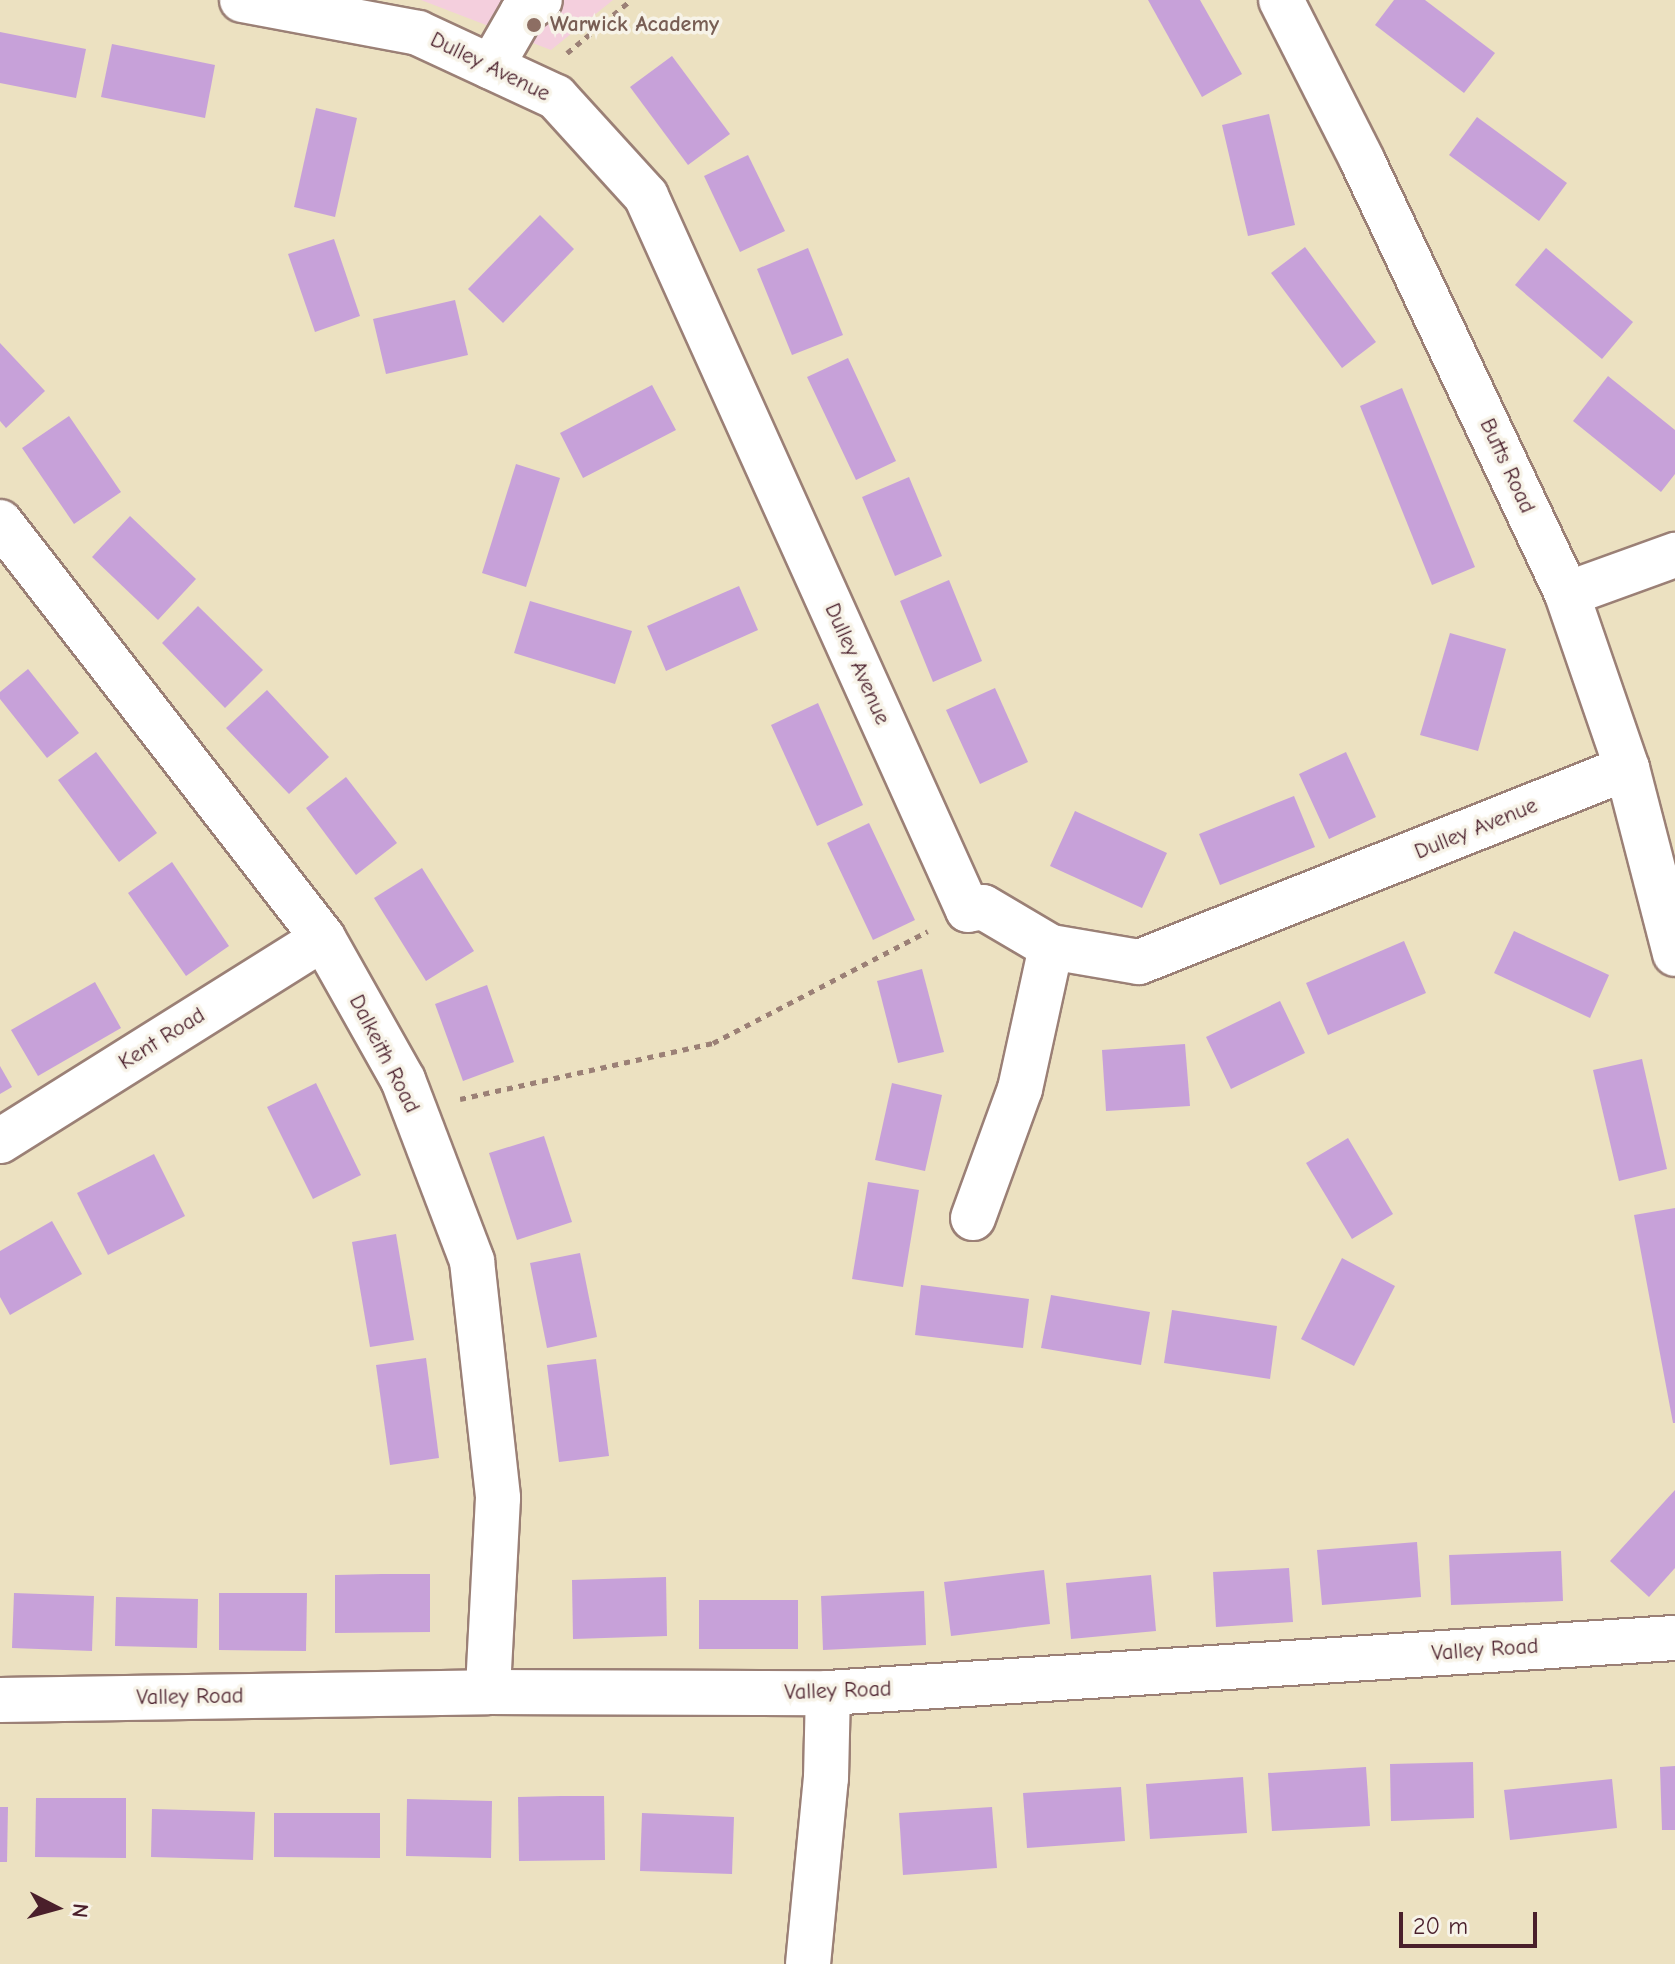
<!DOCTYPE html>
<html>
<head>
<meta charset="utf-8">
<style>
  body { margin:0 }
  #map { position:relative; width:1675px; height:1964px; overflow:hidden; background:#ece1c1; font-family:"Comic Neue",sans-serif }
  div>[style] { position:absolute }
  .built>* { inset:0; background:#f4cfdd }
  .building>* { inset:0; background:#c7a1d9 }
  .path>* { height:5px; margin-top:-2.5px; transform-origin:0; background:repeating-linear-gradient(90deg,#9b8076 0 6px,transparent 0 12px) }
  .roads { filter:drop-shadow(2px 0 #9b8076) drop-shadow(-2px 0 #9b8076) drop-shadow(0 2px #9b8076) drop-shadow(0 -2px #9b8076) }
  .minor>* { height:44px; margin:-22px; padding:0 22px; transform-origin:22px; border-radius:22px; background:#fff }
  .dots>* { width:22px; height:22px; translate:-50% -50%; box-sizing:border-box; border:4px solid #f7f3e8; border-radius:50% }
  span { translate:-50% -50%; white-space:nowrap; text-align:center; line-height:1.15; -webkit-text-stroke:7px #f7f3e8; paint-order:stroke }
  .education-label { font-size:22px; color:#785e54; font-weight:700 }
  .left { translate:0 -50%; text-align:left }
  .street-label { font-size:22px; color:#4a1f2b }
  .north { position:absolute; left:16px; top:1868px; width:80px; height:80px; -webkit-text-stroke:6px #f7f3e8; paint-order:stroke; rotate:96deg; font-size:22px; font-weight:700; line-height:32px; text-align:center; color:#4a1f2b }
  .north::after { content:''; display:block; margin:auto; width:28px; height:36px; background:#4a1f2b; clip-path:polygon(50% 0,100% 100%,50% 72%,0 100%) }
  .scale { position:absolute; left:1399px; top:1912px; width:138px; height:36px; box-sizing:border-box; border:4px solid #4a1f2b; border-top:0; padding-left:10px; font-size:24px; line-height:28px; white-space:nowrap; color:#4a1f2b; -webkit-text-stroke:6px #f7f3e8; paint-order:stroke }
</style>
</head>
<body>
<div id="map">
  <div class="built">
    <i style="clip-path:polygon(421px 0,613px 0,551px 50px)"></i>
  </div>
  <div class="building">
    <i style="clip-path:polygon(1148px 0,1200px 0,1242px 74px,1202px 97px)"></i>
    <i style="clip-path:polygon(1394px 0,1425px 0,1495px 53px,1464px 93px,1375px 25px)"></i>
    <i style="clip-path:polygon(0 32px,86px 49px,76px 98px,0 83px)"></i>
    <i style="clip-path:polygon(112px 44px,215px 65px,205px 118px,101px 97px)"></i>
    <i style="clip-path:polygon(672px 56px,730px 134px,688px 165px,630px 87px)"></i>
    <i style="clip-path:polygon(316px 108px,357px 118px,335px 217px,294px 207px)"></i>
    <i style="clip-path:polygon(1269px 114px,1295px 225px,1248px 236px,1222px 125px)"></i>
    <i style="clip-path:polygon(1477px 117px,1567px 183px,1539px 221px,1449px 155px)"></i>
    <i style="clip-path:polygon(748px 155px,785px 231px,740px 252px,704px 176px)"></i>
    <i style="clip-path:polygon(540px 215px,574px 249px,503px 323px,468px 289px)"></i>
    <i style="clip-path:polygon(334px 239px,360px 316px,315px 332px,288px 254px)"></i>
    <i style="clip-path:polygon(1305px 247px,1376px 342px,1342px 368px,1271px 273px)"></i>
    <i style="clip-path:polygon(808px 248px,843px 335px,792px 355px,757px 269px)"></i>
    <i style="clip-path:polygon(1546px 248px,1633px 322px,1602px 359px,1515px 285px)"></i>
    <i style="clip-path:polygon(455px 300px,468px 355px,386px 374px,373px 319px)"></i>
    <i style="clip-path:polygon(0 343px,45px 391px,6px 428px,0 421px)"></i>
    <i style="clip-path:polygon(848px 358px,896px 461px,856px 480px,807px 377px)"></i>
    <i style="clip-path:polygon(1608px 376px,1675px 430px,1675px 474px,1661px 492px,1573px 421px)"></i>
    <i style="clip-path:polygon(652px 385px,676px 430px,583px 478px,560px 433px)"></i>
    <i style="clip-path:polygon(1402px 388px,1475px 567px,1432px 585px,1360px 406px)"></i>
    <i style="clip-path:polygon(69px 416px,121px 492px,74px 524px,22px 448px)"></i>
    <i style="clip-path:polygon(516px 464px,560px 478px,526px 587px,482px 573px)"></i>
    <i style="clip-path:polygon(909px 477px,942px 556px,895px 576px,862px 497px)"></i>
    <i style="clip-path:polygon(130px 516px,196px 579px,158px 620px,92px 557px)"></i>
    <i style="clip-path:polygon(949px 580px,982px 661px,933px 682px,900px 601px)"></i>
    <i style="clip-path:polygon(739px 586px,758px 630px,666px 671px,647px 626px)"></i>
    <i style="clip-path:polygon(530px 601px,632px 631px,615px 684px,514px 653px)"></i>
    <i style="clip-path:polygon(198px 606px,263px 670px,225px 708px,162px 643px)"></i>
    <i style="clip-path:polygon(1450px 633px,1506px 649px,1478px 751px,1420px 735px)"></i>
    <i style="clip-path:polygon(28px 669px,79px 733px,47px 758px,0 699px,0 692px)"></i>
    <i style="clip-path:polygon(995px 688px,1028px 762px,980px 784px,946px 710px)"></i>
    <i style="clip-path:polygon(267px 690px,329px 757px,289px 794px,226px 728px)"></i>
    <i style="clip-path:polygon(818px 703px,863px 805px,817px 826px,771px 725px)"></i>
    <i style="clip-path:polygon(96px 752px,157px 833px,119px 862px,58px 780px)"></i>
    <i style="clip-path:polygon(1346px 752px,1376px 817px,1329px 839px,1299px 774px)"></i>
    <i style="clip-path:polygon(346px 777px,397px 843px,356px 875px,306px 808px)"></i>
    <i style="clip-path:polygon(1294px 796px,1315px 847px,1220px 885px,1199px 834px)"></i>
    <i style="clip-path:polygon(1075px 811px,1167px 853px,1142px 908px,1050px 866px)"></i>
    <i style="clip-path:polygon(869px 823px,915px 920px,873px 940px,827px 843px)"></i>
    <i style="clip-path:polygon(172px 862px,229px 946px,186px 976px,128px 893px)"></i>
    <i style="clip-path:polygon(422px 868px,474px 951px,426px 981px,374px 898px)"></i>
    <i style="clip-path:polygon(1514px 931px,1609px 975px,1590px 1018px,1494px 973px)"></i>
    <i style="clip-path:polygon(1404px 941px,1426px 993px,1328px 1035px,1306px 983px)"></i>
    <i style="clip-path:polygon(922px 969px,944px 1052px,898px 1063px,877px 981px)"></i>
    <i style="clip-path:polygon(95px 982px,121px 1028px,38px 1076px,11px 1030px)"></i>
    <i style="clip-path:polygon(487px 985px,514px 1062px,463px 1081px,435px 1004px)"></i>
    <i style="clip-path:polygon(1280px 1001px,1305px 1053px,1231px 1089px,1206px 1037px)"></i>
    <i style="clip-path:polygon(1185px 1044px,1190px 1106px,1106px 1111px,1102px 1050px)"></i>
    <i style="clip-path:polygon(1642px 1059px,1667px 1169px,1619px 1181px,1593px 1070px)"></i>
    <i style="clip-path:polygon(0 1066px,12px 1087px,0 1094px)"></i>
    <i style="clip-path:polygon(316px 1083px,361px 1175px,313px 1199px,267px 1107px)"></i>
    <i style="clip-path:polygon(892px 1083px,942px 1095px,925px 1171px,875px 1160px)"></i>
    <i style="clip-path:polygon(544px 1136px,572px 1222px,517px 1240px,489px 1153px)"></i>
    <i style="clip-path:polygon(1348px 1138px,1393px 1214px,1352px 1239px,1306px 1163px)"></i>
    <i style="clip-path:polygon(154px 1154px,185px 1216px,108px 1255px,77px 1193px)"></i>
    <i style="clip-path:polygon(868px 1182px,919px 1190px,903px 1287px,852px 1279px)"></i>
    <i style="clip-path:polygon(1675px 1208px,1675px 1423px,1673px 1423px,1634px 1215px)"></i>
    <i style="clip-path:polygon(52px 1221px,82px 1274px,10px 1315px,0 1297px,0 1251px)"></i>
    <i style="clip-path:polygon(396px 1234px,414px 1340px,370px 1347px,352px 1242px)"></i>
    <i style="clip-path:polygon(580px 1253px,597px 1337px,547px 1348px,530px 1263px)"></i>
    <i style="clip-path:polygon(1342px 1258px,1395px 1286px,1354px 1366px,1301px 1339px)"></i>
    <i style="clip-path:polygon(921px 1285px,1029px 1299px,1023px 1348px,915px 1335px)"></i>
    <i style="clip-path:polygon(1051px 1295px,1150px 1312px,1141px 1365px,1041px 1348px)"></i>
    <i style="clip-path:polygon(1172px 1310px,1277px 1326px,1270px 1379px,1164px 1363px)"></i>
    <i style="clip-path:polygon(426px 1358px,439px 1458px,390px 1465px,376px 1365px)"></i>
    <i style="clip-path:polygon(596px 1359px,609px 1456px,559px 1462px,547px 1365px)"></i>
    <i style="clip-path:polygon(1675px 1490px,1675px 1568px,1649px 1597px,1610px 1561px)"></i>
    <i style="clip-path:polygon(1417px 1542px,1421px 1597px,1322px 1605px,1317px 1550px)"></i>
    <i style="clip-path:polygon(1561px 1551px,1563px 1601px,1451px 1605px,1449px 1555px)"></i>
    <i style="clip-path:polygon(1289px 1568px,1293px 1622px,1216px 1627px,1213px 1572px)"></i>
    <i style="clip-path:polygon(1044px 1570px,1050px 1624px,951px 1636px,944px 1582px)"></i>
    <i style="clip-path:polygon(382px 1574px,430px 1574px,430px 1632px,335px 1633px,335px 1575px)"></i>
    <i style="clip-path:polygon(1151px 1575px,1156px 1631px,1071px 1639px,1066px 1583px)"></i>
    <i style="clip-path:polygon(666px 1577px,667px 1636px,573px 1639px,572px 1580px)"></i>
    <i style="clip-path:polygon(924px 1591px,926px 1645px,823px 1650px,821px 1596px)"></i>
    <i style="clip-path:polygon(14px 1593px,94px 1596px,92px 1651px,12px 1648px)"></i>
    <i style="clip-path:polygon(219px 1593px,307px 1593px,306px 1651px,219px 1650px)"></i>
    <i style="clip-path:polygon(116px 1597px,198px 1599px,197px 1648px,115px 1646px)"></i>
    <i style="clip-path:polygon(699px 1600px,798px 1600px,798px 1649px,699px 1649px)"></i>
    <i style="clip-path:polygon(1473px 1762px,1474px 1818px,1391px 1821px,1390px 1764px)"></i>
    <i style="clip-path:polygon(1675px 1766px,1675px 1830px,1662px 1830px,1660px 1767px)"></i>
    <i style="clip-path:polygon(1366px 1767px,1370px 1826px,1272px 1831px,1268px 1773px)"></i>
    <i style="clip-path:polygon(1243px 1777px,1247px 1833px,1150px 1839px,1146px 1784px)"></i>
    <i style="clip-path:polygon(1612px 1779px,1617px 1828px,1510px 1840px,1504px 1790px)"></i>
    <i style="clip-path:polygon(1121px 1787px,1125px 1841px,1027px 1848px,1023px 1793px)"></i>
    <i style="clip-path:polygon(561px 1796px,604px 1796px,605px 1860px,519px 1861px,518px 1797px)"></i>
    <i style="clip-path:polygon(36px 1798px,126px 1798px,126px 1858px,35px 1857px)"></i>
    <i style="clip-path:polygon(407px 1799px,492px 1801px,491px 1858px,406px 1856px)"></i>
    <i style="clip-path:polygon(0 1807px,8px 1807px,7px 1862px,0 1862px)"></i>
    <i style="clip-path:polygon(992px 1807px,997px 1868px,903px 1875px,899px 1813px)"></i>
    <i style="clip-path:polygon(152px 1809px,255px 1812px,253px 1860px,151px 1857px)"></i>
    <i style="clip-path:polygon(274px 1813px,380px 1813px,380px 1858px,274px 1857px)"></i>
    <i style="clip-path:polygon(642px 1813px,734px 1817px,732px 1874px,640px 1871px)"></i>
  </div>
  <div class="path">
    <i style="left:567px;top:53px;width:83px;rotate:-39.6deg"></i>
    <i style="left:460px;top:1099px;width:259px;rotate:-12.5deg"></i>
    <i style="left:713px;top:1043px;width:242px;rotate:-27.5deg"></i>
  </div>
  <div class="roads">
    <div class="minor">
      <i style="left:242px;top:0;width:179px;rotate:10.6deg"></i>
      <i style="left:418px;top:33px;width:152px;rotate:24.9deg"></i>
      <i style="left:556px;top:97px;width:134px;rotate:47.7deg"></i>
      <i style="left:646px;top:196px;width:783px;rotate:65.73deg"></i>
      <i style="left:968px;top:910px;width:15px;rotate:-11deg"></i>
      <i style="left:983px;top:907px;width:79px;rotate:30.5deg"></i>
      <i style="left:1051px;top:947px;width:89px;rotate:9.7deg"></i>
      <i style="left:1139px;top:962px;width:525px;rotate:-21.68deg"></i>
      <i style="left:1281px;top:0;width:179px;rotate:63.1deg"></i>
      <i style="left:1362px;top:160px;width:480px;rotate:64.7deg"></i>
      <i style="left:1567px;top:594px;width:184px;rotate:71deg"></i>
      <i style="left:1627px;top:768px;width:192px;rotate:75.5deg"></i>
      <i style="left:491px;top:67px;width:62px;rotate:-60.1deg"></i>
      <i style="left:522px;top:13px;width:22px;rotate:-36deg"></i>
      <i style="left:0;top:522px;width:527px;rotate:52.17deg"></i>
      <i style="left:323px;top:938px;width:163px;rotate:60.6deg"></i>
      <i style="left:403px;top:1080px;width:194px;rotate:69.1deg"></i>
      <i style="left:472px;top:1261px;width:238px;rotate:83.7deg"></i>
      <i style="left:498px;top:1498px;width:194px;rotate:93deg"></i>
      <i style="left:1567px;top:594px;width:115px;rotate:-19.9deg"></i>
      <i style="left:0;top:1141px;width:381px;rotate:-32.1deg"></i>
      <i style="left:973px;top:1218px;width:137px;rotate:-70deg"></i>
      <i style="left:1020px;top:1089px;width:145px;rotate:-77.7deg"></i>
      <i style="left:0;top:1700px;width:488px;rotate:-0.9deg"></i>
      <i style="left:488px;top:1692px;width:340px;rotate:0.2deg"></i>
      <i style="left:828px;top:1693px;width:849px;rotate:-3.72deg"></i>
      <i style="left:808px;top:1964px;width:187px;rotate:-84.5deg"></i>
      <i style="left:826px;top:1778px;width:85px;rotate:-88.7deg"></i>
    </div>
  </div>
  <div class="dots">
    <i style="left:534px;top:25px;background:#8d6e63"></i>
  </div>
  <div class="education-label">
    <span class="left" style="left:550px;top:25px">Warwick Academy</span>
  </div>
  <div class="street-label">
    <span style="left:490px;top:67px;rotate:26deg">Dulley Avenue</span>
    <span style="left:1507px;top:466px;rotate:65deg">Butts Road</span>
    <span style="left:857px;top:664px;rotate:66deg">Dulley Avenue</span>
    <span style="left:1476px;top:829px;rotate:-22deg">Dulley Avenue</span>
    <span style="left:162px;top:1039px;rotate:-32deg">Kent Road</span>
    <span style="left:384px;top:1054px;rotate:63deg">Dalkeith Road</span>
    <span style="left:1485px;top:1650px;rotate:-4deg">Valley Road</span>
    <span style="left:838px;top:1691px;rotate:-2deg">Valley Road</span>
    <span style="left:190px;top:1697px;rotate:-1deg">Valley Road</span>
  </div>
  <div class="north">N</div>
  <div class="scale">20 m</div>
</div>
</body>
</html>
